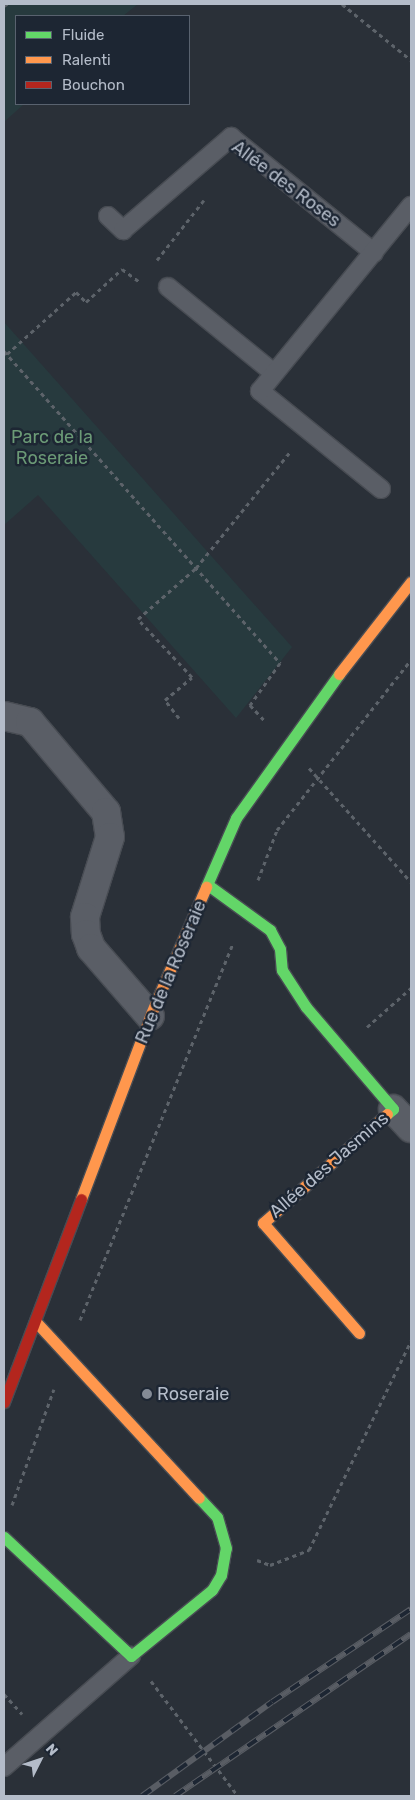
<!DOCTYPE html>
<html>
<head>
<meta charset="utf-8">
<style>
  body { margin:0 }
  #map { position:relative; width:415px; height:1800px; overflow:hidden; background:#2a3038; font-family:Rubik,sans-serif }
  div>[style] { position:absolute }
  .green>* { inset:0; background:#273a3e }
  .path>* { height:3px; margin-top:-1.5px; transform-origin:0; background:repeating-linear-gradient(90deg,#5d636a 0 4px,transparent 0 8px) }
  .roads { filter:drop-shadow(1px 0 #484c53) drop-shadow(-1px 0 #484c53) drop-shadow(0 1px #484c53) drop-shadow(0 -1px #484c53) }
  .lane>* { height:18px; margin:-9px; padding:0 9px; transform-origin:9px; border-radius:9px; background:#5a5e66 }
  .street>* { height:28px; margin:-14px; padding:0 14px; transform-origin:14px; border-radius:14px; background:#5a5e66 }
  .fast>* { height:11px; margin:-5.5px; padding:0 5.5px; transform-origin:5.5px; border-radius:5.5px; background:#63d668 }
  .slow>* { height:11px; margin:-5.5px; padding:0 5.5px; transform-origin:5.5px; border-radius:5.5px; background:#ff974d }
  .jam>* { height:11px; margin:-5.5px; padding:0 5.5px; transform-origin:5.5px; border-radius:5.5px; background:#b3261e }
  .rail>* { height:5.5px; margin-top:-2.75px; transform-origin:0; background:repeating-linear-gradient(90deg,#1d2633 0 11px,#595d64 0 22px); box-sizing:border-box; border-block:1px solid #595d64 }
  .dots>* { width:14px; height:14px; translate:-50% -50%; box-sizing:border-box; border:2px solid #1d2633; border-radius:50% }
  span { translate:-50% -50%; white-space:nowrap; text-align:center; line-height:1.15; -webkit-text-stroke:5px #1d2633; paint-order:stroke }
  .street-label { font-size:18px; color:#b4bcc9 }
  .park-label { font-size:18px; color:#6b9a76 }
  .poi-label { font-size:18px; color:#b4bcc9 }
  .left { translate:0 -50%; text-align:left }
  .frame { position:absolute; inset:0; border:5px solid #b4bcc9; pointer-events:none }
  .legend { position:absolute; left:15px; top:15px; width:175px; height:90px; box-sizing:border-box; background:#1d2633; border:1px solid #59626f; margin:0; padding:6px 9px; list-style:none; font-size:15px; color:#b4bcc9 }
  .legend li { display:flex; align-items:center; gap:10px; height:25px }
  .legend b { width:25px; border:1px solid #59626f }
  .north { position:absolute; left:15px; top:1735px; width:50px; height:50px; -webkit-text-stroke:4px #1d2633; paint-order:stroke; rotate:49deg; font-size:14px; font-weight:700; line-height:20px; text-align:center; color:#b4bcc9 }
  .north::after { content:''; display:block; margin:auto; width:18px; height:22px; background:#b4bcc9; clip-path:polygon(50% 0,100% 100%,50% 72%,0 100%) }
</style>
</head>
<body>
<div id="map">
  <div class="green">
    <i style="clip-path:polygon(4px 4px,138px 4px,123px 16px,16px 16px,16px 104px,24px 104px,4px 122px)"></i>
    <i style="clip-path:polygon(4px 322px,292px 647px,236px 718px,38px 495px,4px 525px)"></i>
  </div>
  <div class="path">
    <i style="left:342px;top:4px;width:89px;rotate:39.1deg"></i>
    <i style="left:4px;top:6px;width:4px;rotate:-34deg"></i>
    <i style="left:157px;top:260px;width:76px;rotate:-51.9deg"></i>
    <i style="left:4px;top:351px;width:417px;rotate:48.5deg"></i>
    <i style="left:280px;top:663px;width:52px;rotate:125.5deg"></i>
    <i style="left:250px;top:705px;width:21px;rotate:47deg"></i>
    <i style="left:7px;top:354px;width:93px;rotate:-41.9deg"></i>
    <i style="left:76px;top:292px;width:14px;rotate:45deg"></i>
    <i style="left:86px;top:302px;width:49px;rotate:-42.5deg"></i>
    <i style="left:122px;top:269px;width:22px;rotate:36deg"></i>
    <i style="left:179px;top:718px;width:23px;rotate:-128deg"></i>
    <i style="left:165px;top:700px;width:35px;rotate:-40deg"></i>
    <i style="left:192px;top:677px;width:79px;rotate:-133deg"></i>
    <i style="left:138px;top:619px;width:77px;rotate:-41.3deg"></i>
    <i style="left:196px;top:568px;width:149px;rotate:-51deg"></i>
    <i style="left:309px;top:768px;width:153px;rotate:48.2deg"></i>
    <i style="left:258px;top:880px;width:53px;rotate:-69.2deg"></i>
    <i style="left:277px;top:830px;width:216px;rotate:-51.8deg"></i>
    <i style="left:367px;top:1027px;width:59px;rotate:-41.6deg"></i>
    <i style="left:80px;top:1320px;width:406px;rotate:-67.9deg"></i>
    <i style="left:12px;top:1505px;width:123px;rotate:-70.1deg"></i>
    <i style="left:257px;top:1560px;width:14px;rotate:21deg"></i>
    <i style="left:270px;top:1565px;width:42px;rotate:-21deg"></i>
    <i style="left:309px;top:1550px;width:233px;rotate:-64deg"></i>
    <i style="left:151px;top:1681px;width:144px;rotate:52.9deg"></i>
    <i style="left:4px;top:1694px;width:27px;rotate:48deg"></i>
  </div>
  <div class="roads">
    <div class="lane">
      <i style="left:108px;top:216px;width:21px;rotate:43deg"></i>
      <i style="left:123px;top:230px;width:143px;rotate:-40.7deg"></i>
      <i style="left:231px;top:137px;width:184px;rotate:39deg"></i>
      <i style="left:168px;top:287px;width:136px;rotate:39.1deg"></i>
      <i style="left:381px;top:489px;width:156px;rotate:-141deg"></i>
      <i style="left:260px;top:391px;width:239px;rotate:-50.8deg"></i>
      <i style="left:4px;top:1767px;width:169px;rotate:-41.2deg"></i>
    </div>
    <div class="street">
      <i style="left:4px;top:716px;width:27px;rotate:13deg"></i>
      <i style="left:30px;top:722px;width:118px;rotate:49.8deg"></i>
      <i style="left:106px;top:812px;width:25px;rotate:81deg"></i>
      <i style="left:110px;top:837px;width:84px;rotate:107.4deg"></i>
      <i style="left:85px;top:917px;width:17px;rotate:87deg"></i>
      <i style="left:86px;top:934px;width:15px;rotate:70deg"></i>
      <i style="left:91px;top:948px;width:90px;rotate:49.1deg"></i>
      <i style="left:393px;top:1109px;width:26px;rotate:47deg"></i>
    </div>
    <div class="fast">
      <i style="left:208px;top:885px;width:77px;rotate:36deg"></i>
      <i style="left:270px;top:930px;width:21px;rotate:62deg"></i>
      <i style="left:280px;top:949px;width:21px;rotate:85deg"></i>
      <i style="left:282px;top:970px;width:44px;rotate:57deg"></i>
      <i style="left:306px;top:1007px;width:134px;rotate:49.5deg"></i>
      <i style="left:393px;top:1109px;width:8px;rotate:140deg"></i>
      <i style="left:206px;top:887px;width:75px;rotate:-66.5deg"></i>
      <i style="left:236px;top:818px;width:177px;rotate:-54.4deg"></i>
      <i style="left:4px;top:1537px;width:174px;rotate:43.1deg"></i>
      <i style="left:131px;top:1656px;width:104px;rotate:-39.2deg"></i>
      <i style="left:212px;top:1590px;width:17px;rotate:-59deg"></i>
      <i style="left:221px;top:1575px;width:27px;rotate:-80deg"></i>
      <i style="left:226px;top:1548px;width:32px;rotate:-106deg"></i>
      <i style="left:217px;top:1517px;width:26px;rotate:-133deg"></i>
    </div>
    <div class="slow">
      <i style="left:339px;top:674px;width:117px;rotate:-52deg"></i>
      <i style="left:81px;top:1199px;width:196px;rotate:-69.3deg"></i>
      <i style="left:150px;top:1016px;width:141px;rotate:-66.5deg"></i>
      <i style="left:37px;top:1323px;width:238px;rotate:47.2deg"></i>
      <i style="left:359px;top:1333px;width:146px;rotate:-131.1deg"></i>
      <i style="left:263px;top:1223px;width:165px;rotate:-41.3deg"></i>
    </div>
    <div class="jam">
      <i style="left:4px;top:1402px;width:217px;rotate:-69.2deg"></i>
    </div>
  </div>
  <div class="rail">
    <i style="left:142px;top:1796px;width:160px;rotate:-35.9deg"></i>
    <i style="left:272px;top:1702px;width:167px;rotate:-33.8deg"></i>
    <i style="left:175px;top:1796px;width:286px;rotate:-34.5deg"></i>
  </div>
  <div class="dots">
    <i style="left:147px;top:1394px;background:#848b96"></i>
  </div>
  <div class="street-label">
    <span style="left:286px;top:184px;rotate:37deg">Allée des Roses</span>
    <span style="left:171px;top:972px;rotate:-67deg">Rue de la Roseraie</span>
    <span style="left:329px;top:1165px;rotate:-41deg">Allée des Jasmins</span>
  </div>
  <div class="park-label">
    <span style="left:52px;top:448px">Parc de la<br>Roseraie</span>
  </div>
  <div class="poi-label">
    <span class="left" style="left:157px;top:1394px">Roseraie</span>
  </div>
  <div class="frame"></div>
  <ul class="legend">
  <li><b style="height:6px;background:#63d668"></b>Fluide</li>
  <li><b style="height:6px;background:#ff974d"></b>Ralenti</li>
  <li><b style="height:6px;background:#b3261e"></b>Bouchon</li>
  </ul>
  <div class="north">N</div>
</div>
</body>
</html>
